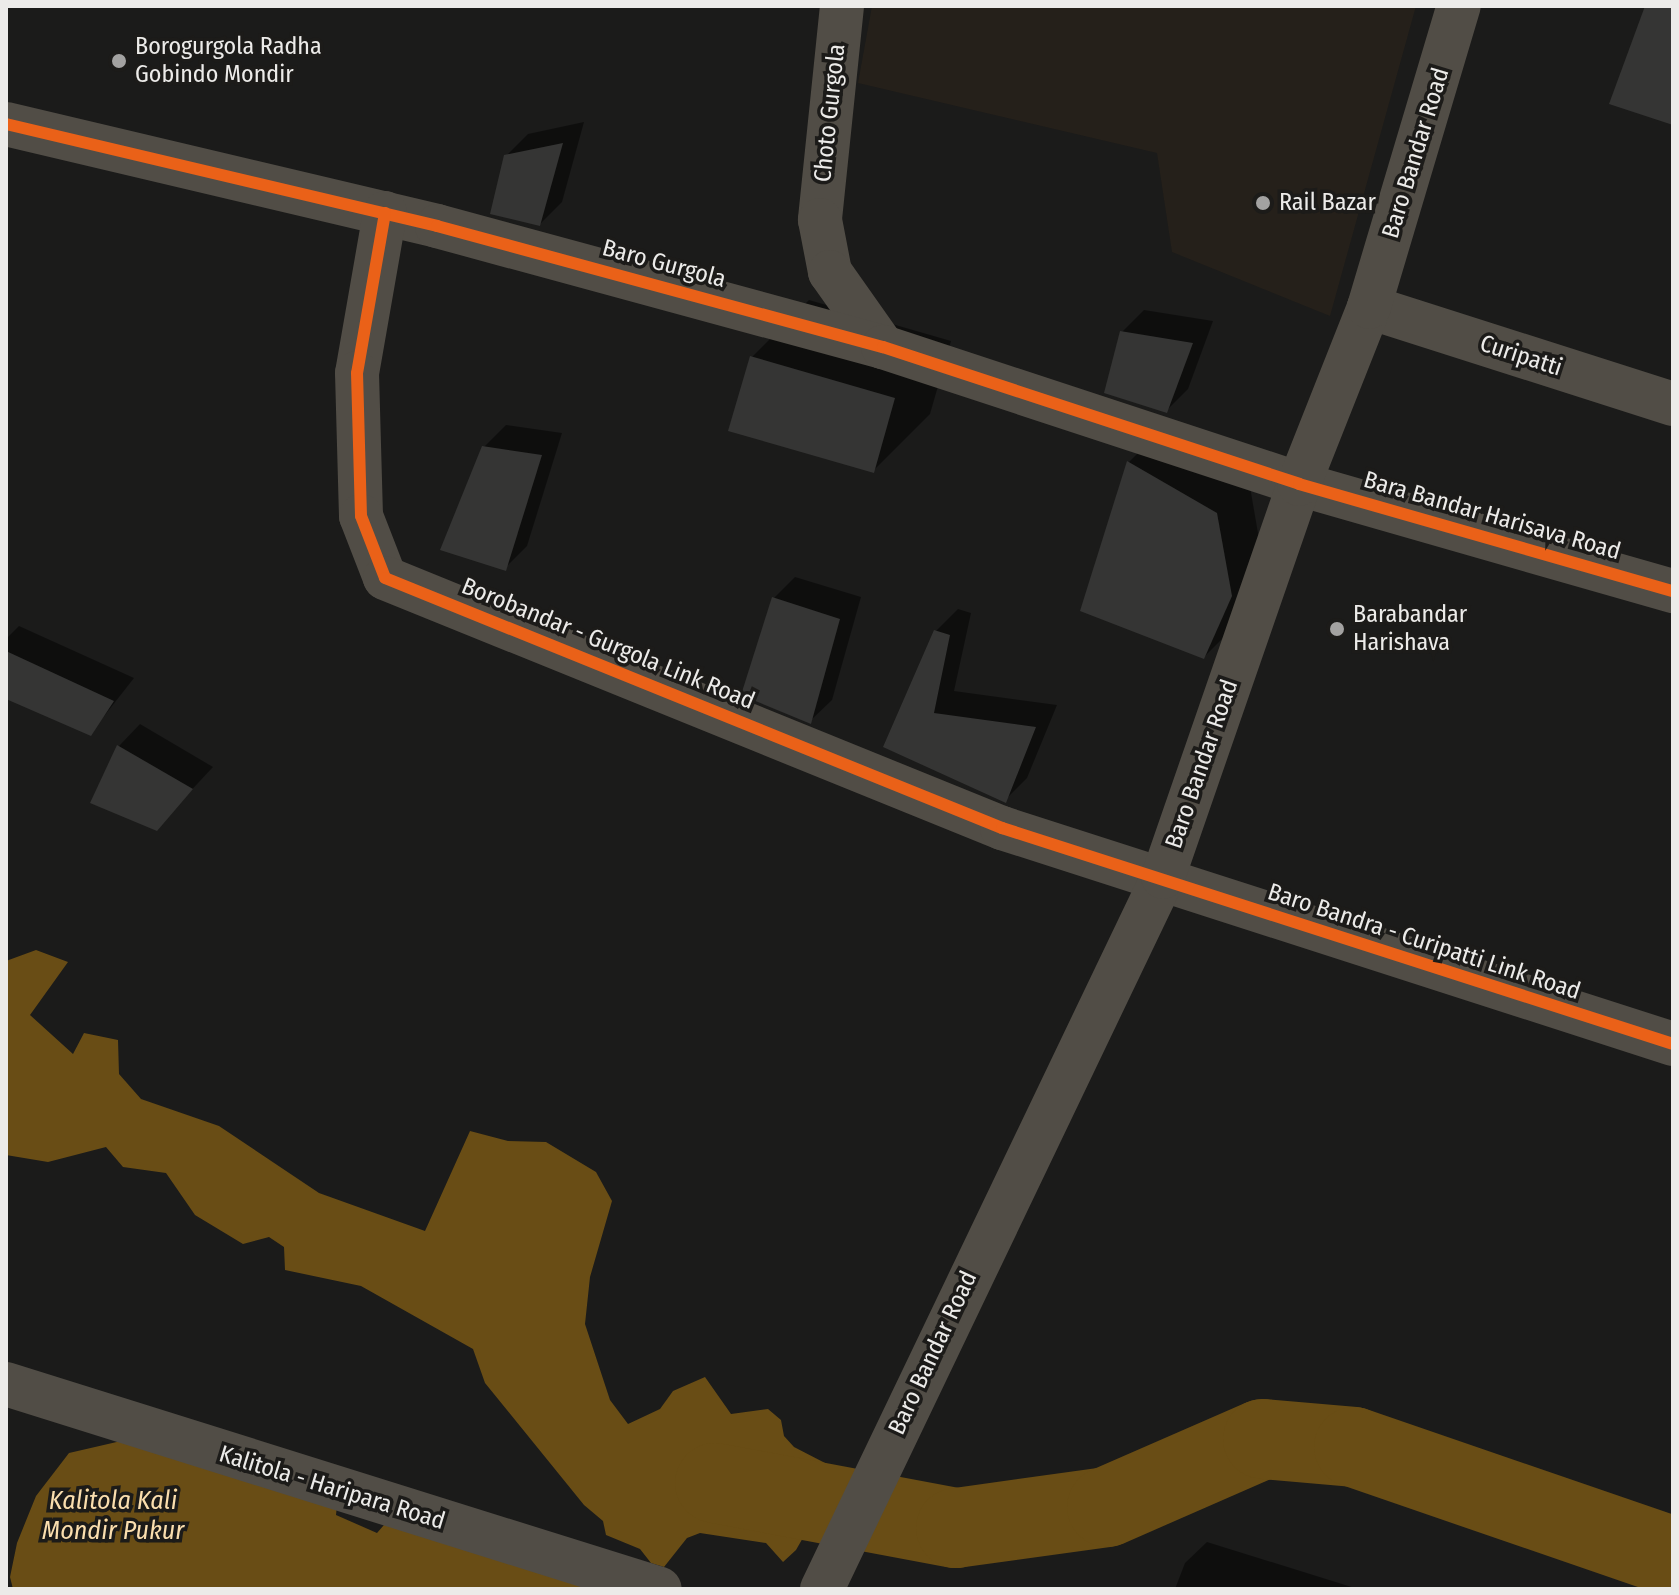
<!DOCTYPE html>
<html>
<head>
<meta charset="utf-8">
<style>
  body { margin:0 }
  #map { position:relative; width:1679px; height:1595px; overflow:hidden; background:#1b1b1a; font-family:"Fira Sans Condensed",sans-serif }
  div>[style] { position:absolute }
  .built>* { inset:0; background:#25201a }
  .water>* { inset:0; background:#694d15 }
  .shadow>* { inset:0; background:#0007 }
  .river>* { height:80px; margin:-40px; padding:0 40px; transform-origin:40px; border-radius:40px; background:#694d15 }
  .building>* { inset:0; background:#353534 }
  .minor>* { height:44px; margin:-22px; padding:0 22px; transform-origin:22px; border-radius:22px; background:#514d46 }
  .cycleway>* { height:12px; margin:-6px; padding:0 6px; transform-origin:6px; border-radius:6px; background:#ea6118 }
  .dots>* { width:22px; height:22px; translate:-50% -50%; box-sizing:border-box; border:4px solid #1c1b19; border-radius:50% }
  span { translate:-50% -50%; white-space:nowrap; text-align:center; line-height:1.15; -webkit-text-stroke:7px #1c1b19; paint-order:stroke }
  .poi-label { font-size:24px; color:#ecebe9 }
  .left { translate:0 -50%; text-align:left }
  .street-label { font-size:24px; color:#ecebe9 }
  .water-label { font-size:26px; color:#fadeae; font-style:italic }
  .frame { position:absolute; inset:0; border:8px solid #ecebe9; pointer-events:none }
</style>
</head>
<body>
<div id="map">
  <div class="built">
    <i style="clip-path:polygon(872px 6px,1416px 6px,1330px 316px,1172px 252px,1157px 153px,858px 83px)"></i>
  </div>
  <div class="water">
    <i style="clip-path:polygon(36px 950px,68px 962px,30px 1015px,73px 1054px,84px 1033px,118px 1040px,119px 1074px,141px 1099px,219px 1126px,319px 1193px,425px 1231px,470px 1131px,508px 1141px,546px 1142px,596px 1172px,612px 1201px,590px 1277px,585px 1324px,610px 1400px,628px 1424px,660px 1409px,673px 1391px,705px 1377px,731px 1414px,768px 1409px,781px 1420px,784px 1436px,794px 1447px,827px 1464px,835px 1478px,818px 1512px,802px 1501px,804px 1536px,796px 1550px,783px 1562px,766px 1543px,700px 1533px,687px 1538px,664px 1567px,651px 1563px,640px 1549px,606px 1535px,603px 1521px,584px 1505px,485px 1383px,473px 1349px,361px 1286px,285px 1270px,284px 1247px,269px 1237px,243px 1244px,195px 1215px,166px 1173px,123px 1167px,106px 1147px,48px 1162px,6px 1155px,6px 961px)"></i>
    <i style="clip-path:polygon(121px 1441px,337px 1505px,336px 1515px,377px 1533px,390px 1518px,591px 1589px,13px 1589px,10px 1577px,17px 1543px,36px 1496px,69px 1453px)"></i>
  </div>
  <div class="shadow">
    <i style="clip-path:polygon(584px 122px,562px 202px,540px 224px,506px 156px,528px 134px)"></i>
    <i style="clip-path:polygon(809px 300px,951px 341px,930px 414px,873px 471px,752px 357px)"></i>
    <i style="clip-path:polygon(1144px 310px,1213px 321px,1188px 389px,1167px 410px,1122px 332px)"></i>
    <i style="clip-path:polygon(506px 425px,562px 433px,527px 546px,505px 568px,484px 447px)"></i>
    <i style="clip-path:polygon(1161px 430px,1249px 481px,1263px 562px,1236px 625px,1204px 657px,1129px 462px)"></i>
    <i style="clip-path:polygon(795px 577px,861px 597px,832px 700px,810px 721px,774px 598px)"></i>
    <i style="clip-path:polygon(958px 609px,971px 613px,954px 691px,1057px 705px,1027px 778px,1005px 800px,885px 746px,936px 631px)"></i>
    <i style="clip-path:polygon(19px 626px,134px 678px,90px 734px,6px 697px,6px 639px)"></i>
    <i style="clip-path:polygon(140px 724px,213px 767px,156px 828px,93px 802px,119px 746px)"></i>
    <i style="clip-path:polygon(1207px 1542px,1358px 1589px,1175px 1589px,1185px 1563px)"></i>
  </div>
  <div class="river">
    <i style="left:715px;top:1483px;width:245px;rotate:10.6deg"></i>
    <i style="left:956px;top:1528px;width:152px;rotate:-7.9deg"></i>
    <i style="left:1107px;top:1507px;width:170px;rotate:-23.6deg"></i>
    <i style="left:1263px;top:1439px;width:91px;rotate:5deg"></i>
    <i style="left:1354px;top:1447px;width:337px;rotate:19deg"></i>
  </div>
  <div class="building">
    <i style="clip-path:polygon(1645px 6px,1673px 6px,1673px 125px,1609px 104px)"></i>
    <i style="clip-path:polygon(563px 143px,540px 226px,490px 214px,504px 155px)"></i>
    <i style="clip-path:polygon(1120px 331px,1193px 343px,1167px 413px,1104px 393px)"></i>
    <i style="clip-path:polygon(750px 356px,895px 398px,874px 473px,728px 431px)"></i>
    <i style="clip-path:polygon(482px 446px,542px 455px,506px 571px,440px 550px)"></i>
    <i style="clip-path:polygon(1127px 461px,1217px 513px,1232px 596px,1204px 659px,1080px 611px)"></i>
    <i style="clip-path:polygon(772px 597px,840px 619px,811px 724px,741px 695px)"></i>
    <i style="clip-path:polygon(934px 630px,950px 635px,934px 713px,1036px 727px,1006px 803px,883px 747px)"></i>
    <i style="clip-path:polygon(6px 651px,114px 701px,91px 736px,6px 699px)"></i>
    <i style="clip-path:polygon(117px 745px,193px 789px,157px 831px,90px 803px)"></i>
  </div>
  <div class="minor">
    <i style="left:842px;top:6px;width:215px;rotate:95.9deg"></i>
    <i style="left:820px;top:220px;width:53px;rotate:79.1deg"></i>
    <i style="left:830px;top:272px;width:92px;rotate:54.8deg"></i>
    <i style="left:6px;top:124px;width:443px;rotate:13.3deg"></i>
    <i style="left:437px;top:226px;width:462px;rotate:15.2deg"></i>
    <i style="left:883px;top:347px;width:438px;rotate:18.2deg"></i>
    <i style="left:1299px;top:484px;width:389px;rotate:16deg"></i>
    <i style="left:385px;top:213px;width:162px;rotate:99.9deg"></i>
    <i style="left:357px;top:373px;width:143px;rotate:88.4deg"></i>
    <i style="left:361px;top:516px;width:66px;rotate:68.8deg"></i>
    <i style="left:385px;top:578px;width:666px;rotate:22.06deg"></i>
    <i style="left:1002px;top:828px;width:705px;rotate:17.84deg"></i>
    <i style="left:1369px;top:307px;width:319px;rotate:17.7deg"></i>
    <i style="left:6px;top:1384px;width:685px;rotate:17.4deg"></i>
    <i style="left:822px;top:1589px;width:789px;rotate:-64.41deg"></i>
    <i style="left:1163px;top:877px;width:416px;rotate:-70.9deg"></i>
    <i style="left:1299px;top:484px;width:190px;rotate:-68.4deg"></i>
    <i style="left:1369px;top:307px;width:314px;rotate:-73.4deg"></i>
  </div>
  <div class="cycleway">
    <i style="left:6px;top:124px;width:443px;rotate:13.3deg"></i>
    <i style="left:437px;top:226px;width:462px;rotate:15.2deg"></i>
    <i style="left:883px;top:347px;width:438px;rotate:18.2deg"></i>
    <i style="left:1299px;top:484px;width:389px;rotate:16deg"></i>
    <i style="left:385px;top:213px;width:162px;rotate:99.9deg"></i>
    <i style="left:357px;top:373px;width:143px;rotate:88.4deg"></i>
    <i style="left:361px;top:516px;width:66px;rotate:68.8deg"></i>
    <i style="left:385px;top:578px;width:666px;rotate:22.06deg"></i>
    <i style="left:1002px;top:828px;width:705px;rotate:17.84deg"></i>
  </div>
  <div class="dots">
    <i style="left:119px;top:61px;background:#a3a2a1"></i>
    <i style="left:1263px;top:203px;background:#a3a2a1"></i>
    <i style="left:1337px;top:629px;background:#a3a2a1"></i>
  </div>
  <div class="poi-label">
    <span class="left" style="left:135px;top:61px">Borogurgola Radha<br>Gobindo Mondir</span>
    <span class="left" style="left:1279px;top:203px">Rail Bazar</span>
    <span class="left" style="left:1353px;top:629px">Barabandar<br>Harishava</span>
  </div>
  <div class="street-label">
    <span style="left:830px;top:113px;rotate:-84deg">Choto Gurgola</span>
    <span style="left:1416px;top:153px;rotate:-73deg">Baro Bandar Road</span>
    <span style="left:664px;top:264px;rotate:15deg">Baro Gurgola</span>
    <span style="left:1521px;top:356px;rotate:18deg">Curipatti</span>
    <span style="left:1492px;top:516px;rotate:16deg">Bara Bandar Harisava Road</span>
    <span style="left:608px;top:644px;rotate:22deg">Borobandar - Gurgola Link Road</span>
    <span style="left:1202px;top:764px;rotate:-71deg">Baro Bandar Road</span>
    <span style="left:1424px;top:942px;rotate:18deg">Baro Bandra - Curipatti Link Road</span>
    <span style="left:933px;top:1353px;rotate:-65deg">Baro Bandar Road</span>
    <span style="left:332px;top:1488px;rotate:17deg">Kalitola - Haripara Road</span>
  </div>
  <div class="water-label">
    <span style="left:113px;top:1516px">Kalitola Kali<br>Mondir Pukur</span>
  </div>
  <div class="frame"></div>
</div>
</body>
</html>
